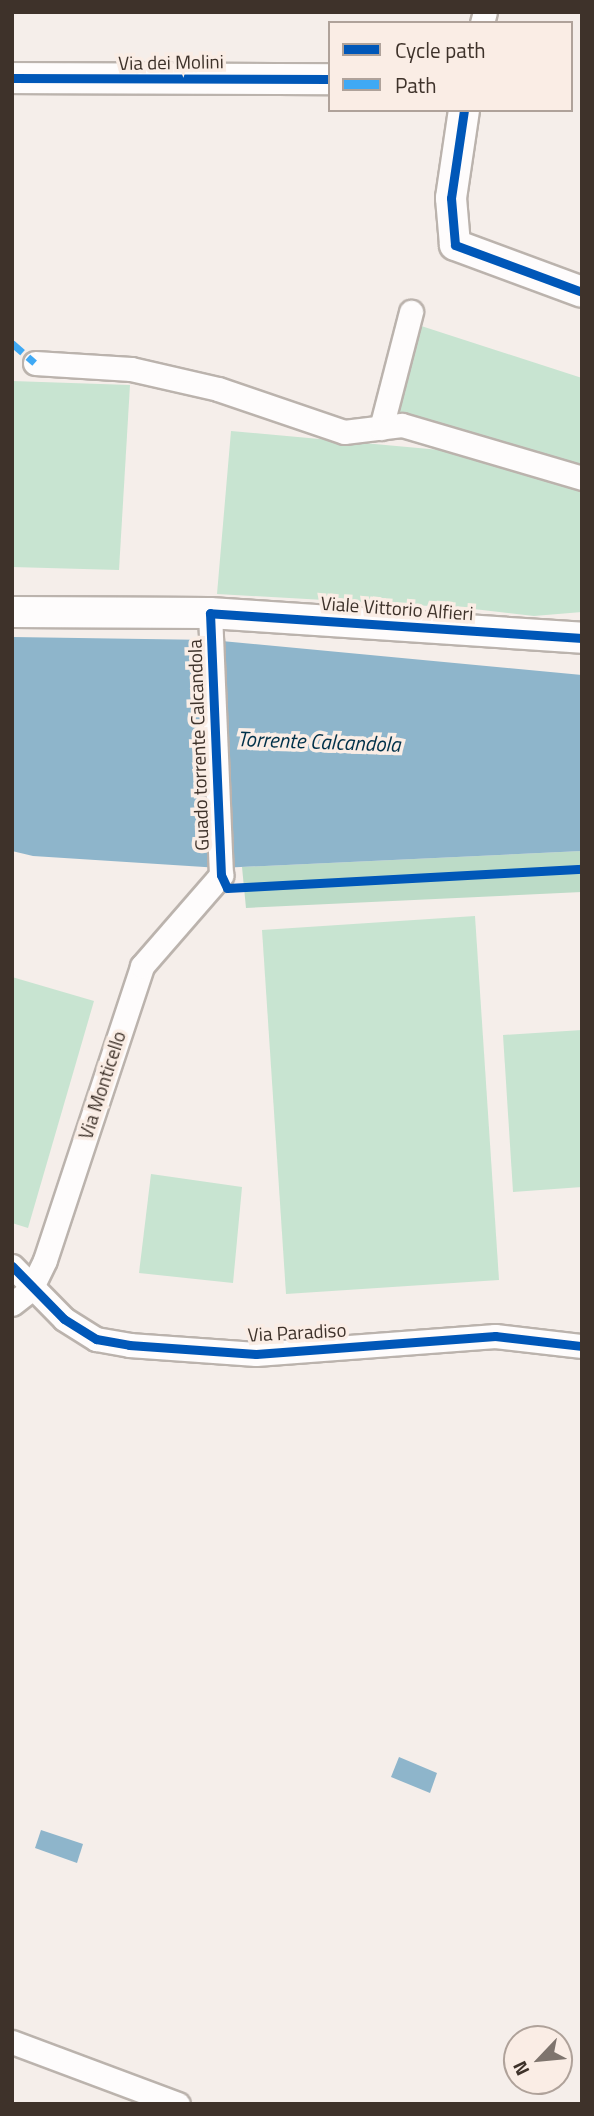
<!DOCTYPE html>
<html>
<head>
<meta charset="utf-8">
<style>
  body { margin:0 }
  #map { position:relative; width:594px; height:2116px; overflow:hidden; background:#f5eeea; font-family:"Titillium Web",sans-serif }
  div>[style] { position:absolute }
  .green>* { inset:0; background:#c8e4d1 }
  .forest>* { inset:0; background:#bcdbc7 }
  .water>* { inset:0; background:#8eb5cb }
  .roads { filter:drop-shadow(2px 0 #bbb3ad) drop-shadow(-2px 0 #bbb3ad) drop-shadow(0 2px #bbb3ad) drop-shadow(0 -2px #bbb3ad) }
  .minor>* { height:23px; margin:-11.5px; padding:0 11.5px; transform-origin:11.5px; border-radius:11.5px; background:#fefcfc }
  .tertiary>* { height:30px; margin:-15px; padding:0 15px; transform-origin:15px; border-radius:15px; background:#fefcfc }
  .quiet>* { height:7px; margin-top:-3.5px; transform-origin:0; background:repeating-linear-gradient(90deg,#3fa9f5 0 14px,transparent 0 21px) }
  .cycleway>* { height:9px; margin:-4.5px; padding:0 4.5px; transform-origin:4.5px; border-radius:4.5px; background:#0057b8 }
  span { translate:-50% -50%; white-space:nowrap; text-align:center; line-height:1.15; -webkit-text-stroke:7px #faede5; paint-order:stroke }
  .street-label { font-size:19px; color:#3e322a }
  .water-label { font-size:21px; color:#003149; font-style:italic }
  .frame { position:absolute; inset:0; border:14px solid #3e322a; pointer-events:none }
  .legend { position:absolute; left:328px; top:21px; width:245px; height:91px; box-sizing:border-box; background:#faede5; border:2px solid #afa29a; margin:0; padding:9px 12px; list-style:none; font-size:21px; color:#3e322a }
  .legend li { display:flex; align-items:center; gap:14px; height:35px }
  .legend b { width:35px; border:2px solid #afa29a }
  .north { position:absolute; left:503px; top:2025px; width:70px; height:70px; box-sizing:border-box; background:#faede5; border:2px solid #afa29a; border-radius:50%; rotate:244deg; font-size:19px; font-weight:700; line-height:28px; text-align:center; color:#3e322a }
  .north::after { content:''; display:block; margin:auto; width:24px; height:32px; background:#7e746d; clip-path:polygon(50% 0,100% 100%,50% 72%,0 100%) }
</style>
</head>
<body>
<div id="map">
  <div class="green">
    <i style="clip-path:polygon(412px 323px,582px 378px,582px 470px,398px 415px)"></i>
    <i style="clip-path:polygon(12px 381px,130px 385px,119px 570px,12px 567px)"></i>
    <i style="clip-path:polygon(231px 431px,473px 453px,582px 487px,582px 612px,534px 616px,465px 608px,217px 594px)"></i>
    <i style="clip-path:polygon(475px 916px,499px 1280px,286px 1294px,262px 930px)"></i>
    <i style="clip-path:polygon(12px 977px,94px 1001px,28px 1228px,12px 1223px)"></i>
    <i style="clip-path:polygon(582px 1030px,582px 1187px,513px 1192px,503px 1035px)"></i>
    <i style="clip-path:polygon(151px 1174px,242px 1187px,233px 1283px,139px 1273px)"></i>
  </div>
  <div class="forest">
    <i style="clip-path:polygon(582px 851px,582px 892px,246px 908px,242px 867px)"></i>
  </div>
  <div class="water">
    <i style="clip-path:polygon(12px 637px,211px 640px,582px 675px,582px 851px,220px 868px,33px 856px,12px 851px)"></i>
    <i style="clip-path:polygon(399px 1757px,437px 1773px,430px 1793px,391px 1777px)"></i>
    <i style="clip-path:polygon(41px 1830px,83px 1844px,77px 1863px,35px 1848px)"></i>
  </div>
  <div class="roads">
    <div class="minor">
      <i style="left:482px;top:23px;width:11px;rotate:-75deg"></i>
      <i style="left:35px;top:363px;width:96px;rotate:3.6deg"></i>
      <i style="left:131px;top:369px;width:89px;rotate:12.9deg"></i>
      <i style="left:218px;top:389px;width:133px;rotate:18.8deg"></i>
      <i style="left:344px;top:432px;width:58px;rotate:-6.9deg"></i>
      <i style="left:402px;top:425px;width:188px;rotate:16.4deg"></i>
      <i style="left:381px;top:428px;width:120px;rotate:-75.5deg"></i>
      <i style="left:12px;top:1266px;width:74px;rotate:45.5deg"></i>
      <i style="left:64px;top:1319px;width:38px;rotate:32deg"></i>
      <i style="left:96px;top:1339px;width:34px;rotate:10deg"></i>
      <i style="left:129px;top:1345px;width:127px;rotate:4.1deg"></i>
      <i style="left:256px;top:1354px;width:240px;rotate:-4.3deg"></i>
      <i style="left:495px;top:1336px;width:88px;rotate:6.6deg"></i>
      <i style="left:12px;top:1304px;width:24px;rotate:-38deg"></i>
      <i style="left:31px;top:1289px;width:32px;rotate:-64deg"></i>
      <i style="left:45px;top:1260px;width:310px;rotate:-71.7deg"></i>
      <i style="left:142px;top:966px;width:121px;rotate:-49deg"></i>
      <i style="left:221px;top:875px;width:262px;rotate:-92.4deg"></i>
      <i style="left:12px;top:2042px;width:177px;rotate:20.5deg"></i>
    </div>
    <div class="tertiary">
      <i style="left:12px;top:78px;width:318px;rotate:0.2deg"></i>
      <i style="left:464px;top:110px;width:89px;rotate:98.4deg"></i>
      <i style="left:451px;top:198px;width:47px;rotate:85.1deg"></i>
      <i style="left:455px;top:245px;width:135px;rotate:20.3deg"></i>
      <i style="left:12px;top:612px;width:198px;rotate:0.3deg"></i>
      <i style="left:210px;top:613px;width:373px;rotate:3.8deg"></i>
    </div>
  </div>
  <div class="quiet">
    <i style="left:12px;top:343px;width:30px;rotate:41deg"></i>
  </div>
  <div class="cycleway">
    <i style="left:12px;top:78px;width:318px;rotate:0.2deg"></i>
    <i style="left:464px;top:110px;width:89px;rotate:98.4deg"></i>
    <i style="left:451px;top:198px;width:47px;rotate:85.1deg"></i>
    <i style="left:455px;top:245px;width:135px;rotate:20.3deg"></i>
    <i style="left:582px;top:638px;width:373px;rotate:-176.2deg"></i>
    <i style="left:210px;top:613px;width:262px;rotate:87.6deg"></i>
    <i style="left:221px;top:875px;width:14px;rotate:65deg"></i>
    <i style="left:227px;top:888px;width:356px;rotate:-3.1deg"></i>
    <i style="left:12px;top:1266px;width:74px;rotate:45.5deg"></i>
    <i style="left:64px;top:1319px;width:38px;rotate:32deg"></i>
    <i style="left:96px;top:1339px;width:34px;rotate:10deg"></i>
    <i style="left:129px;top:1345px;width:127px;rotate:4.1deg"></i>
    <i style="left:256px;top:1354px;width:240px;rotate:-4.3deg"></i>
    <i style="left:495px;top:1336px;width:88px;rotate:6.6deg"></i>
  </div>
  <div class="street-label">
    <span style="left:171px;top:62px;rotate:-1deg">Via dei Molini</span>
    <span style="left:397px;top:608px;rotate:4deg">Viale Vittorio Alfieri</span>
    <span style="left:198px;top:745px;rotate:-92deg">Guado torrente Calcandola</span>
    <span style="left:102px;top:1085px;rotate:-72deg">Via Monticello</span>
    <span style="left:297px;top:1332px;rotate:-3deg">Via Paradiso</span>
  </div>
  <div class="water-label">
    <span style="left:319px;top:741px;rotate:2deg">Torrente Calcandola</span>
  </div>
  <div class="frame"></div>
  <ul class="legend">
  <li><b style="height:9px;background:#0057b8"></b>Cycle path</li>
  <li><b style="height:9px;background:#3fa9f5"></b>Path</li>
  </ul>
  <div class="north">N</div>
</div>
</body>
</html>
